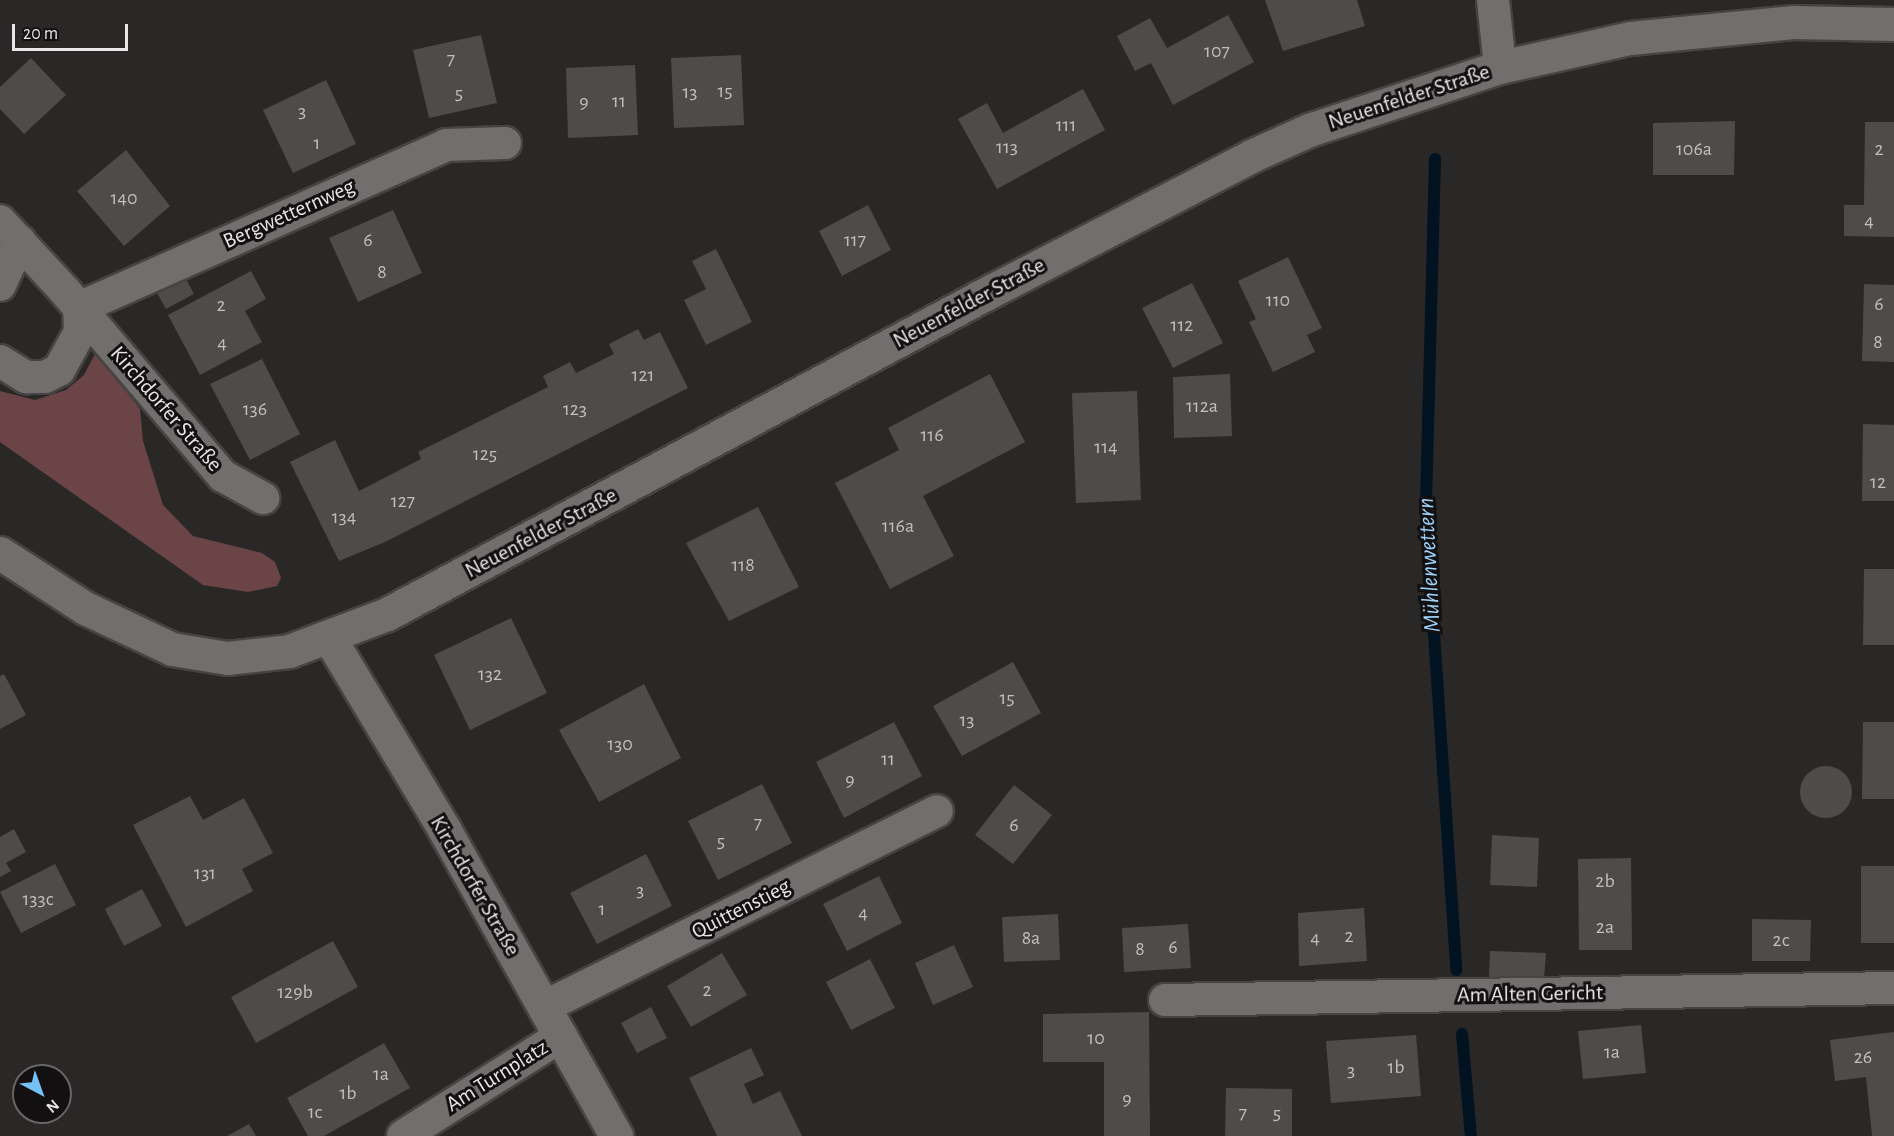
<!DOCTYPE html>
<html>
<head>
<meta charset="utf-8">
<style>
  body { margin:0 }
  #map { position:relative; width:1894px; height:1136px; overflow:hidden; background:#2a2727; font-family:"Alegreya Sans",sans-serif }
  div>[style] { position:absolute }
  .green>* { inset:0; background:#6b4448 }
  .stream>* { height:12px; margin:-6px; padding:0 6px; transform-origin:6px; border-radius:6px; background:#011321 }
  .building>* { inset:0; background:#4e4b4b }
  .round { border-radius:50% }
  .roads { filter:drop-shadow(2px 0 #464343) drop-shadow(-2px 0 #464343) drop-shadow(0 2px #464343) drop-shadow(0 -2px #464343) }
  .minor>* { height:32px; margin:-16px; padding:0 16px; transform-origin:16px; border-radius:16px; background:#726e6e }
  .tertiary>* { height:33px; margin:-16.5px; padding:0 16.5px; transform-origin:16.5px; border-radius:16.5px; background:#726e6e }
  .secondary>* { height:33px; margin:-16.5px; padding:0 16.5px; transform-origin:16.5px; border-radius:16.5px; background:#726e6e }
  span { translate:-50% -50%; white-space:nowrap; text-align:center; line-height:1.15; -webkit-text-stroke:6px #121010; paint-order:stroke }
  .number-label { font-size:20px; color:#c1bebe }
  .number-label span { -webkit-text-stroke-width:0 }
  .street-label { font-size:22px; color:#e7e5e5 }
  .water-label { font-size:24px; color:#9ed1f8; font-style:italic }
  .north { position:absolute; left:12px; top:1064px; width:60px; height:60px; box-sizing:border-box; background:#121010; border:2px solid #676565; border-radius:50%; rotate:139deg; font-size:16px; font-weight:700; line-height:24px; text-align:center; color:#e7e5e5 }
  .north::after { content:''; display:block; margin:auto; width:21px; height:27px; background:#75c0f6; clip-path:polygon(50% 0,100% 100%,50% 72%,0 100%) }
  .scale { position:absolute; left:12px; top:24px; width:116px; height:27px; box-sizing:border-box; border:3px solid #e7e5e5; border-top:0; padding-left:8px; font-size:18px; line-height:21px; white-space:nowrap; color:#e7e5e5; -webkit-text-stroke:4px #121010; paint-order:stroke }
</style>
</head>
<body>
<div id="map">
  <div class="green">
    <i style="clip-path:polygon(96px 352px,140px 409px,143px 441px,163px 505px,193px 536px,262px 553px,275px 562px,281px 578px,277px 586px,248px 592px,203px 585px,0 442px,0 391px,35px 400px,66px 390px,84px 375px)"></i>
  </div>
  <div class="stream">
    <i style="left:1435px;top:159px;width:354px;rotate:91.5deg"></i>
    <i style="left:1426px;top:513px;width:458px;rotate:86.2deg"></i>
    <i style="left:1462px;top:1034px;width:102px;rotate:85deg"></i>
  </div>
  <div class="building">
    <i style="clip-path:polygon(1265px 0,1357px 0,1365px 26px,1283px 51px)"></i>
    <i style="clip-path:polygon(1228px 15px,1254px 62px,1173px 105px,1151px 63px,1135px 71px,1117px 36px,1150px 18px,1167px 48px)"></i>
    <i style="clip-path:polygon(481px 35px,497px 103px,429px 118px,413px 50px)"></i>
    <i style="clip-path:polygon(741px 55px,744px 125px,674px 128px,671px 58px)"></i>
    <i style="clip-path:polygon(31px 58px,66px 95px,24px 134px,0 109px,0 87px)"></i>
    <i style="clip-path:polygon(635px 65px,638px 135px,568px 138px,566px 68px)"></i>
    <i style="clip-path:polygon(326px 80px,356px 144px,293px 173px,263px 110px)"></i>
    <i style="clip-path:polygon(1083px 89px,1105px 130px,997px 189px,958px 119px,987px 103px,1003px 133px)"></i>
    <i style="clip-path:polygon(1735px 121px,1734px 175px,1653px 175px,1653px 123px)"></i>
    <i style="clip-path:polygon(1865px 122px,1894px 122px,1894px 237px,1844px 236px,1844px 205px,1864px 205px)"></i>
    <i style="clip-path:polygon(126px 150px,170px 206px,124px 246px,77px 191px)"></i>
    <i style="clip-path:polygon(868px 205px,891px 250px,842px 276px,819px 231px)"></i>
    <i style="clip-path:polygon(393px 210px,422px 273px,358px 302px,329px 238px)"></i>
    <i style="clip-path:polygon(716px 249px,752px 322px,706px 345px,684px 300px,706px 289px,692px 261px)"></i>
    <i style="clip-path:polygon(1288px 257px,1322px 328px,1307px 335px,1315px 352px,1273px 372px,1249px 322px,1256px 319px,1238px 281px)"></i>
    <i style="clip-path:polygon(251px 271px,266px 299px,245px 311px,262px 342px,200px 375px,168px 315px)"></i>
    <i style="clip-path:polygon(186px 279px,194px 294px,166px 309px,157px 293px)"></i>
    <i style="clip-path:polygon(1192px 283px,1223px 343px,1173px 368px,1142px 308px)"></i>
    <i style="clip-path:polygon(1864px 284px,1894px 285px,1894px 362px,1862px 361px)"></i>
    <i style="clip-path:polygon(638px 329px,644px 340px,660px 332px,688px 388px,385px 542px,339px 561px,290px 462px,335px 440px,359px 491px,421px 459px,418px 452px,548px 387px,543px 376px,570px 362px,576px 373px,614px 354px,609px 344px)"></i>
    <i style="clip-path:polygon(262px 359px,300px 434px,250px 460px,210px 384px)"></i>
    <i style="clip-path:polygon(990px 374px,1025px 442px,923px 496px,954px 556px,890px 589px,835px 483px,899px 450px,888px 428px)"></i>
    <i style="clip-path:polygon(1230px 374px,1232px 436px,1174px 438px,1173px 377px)"></i>
    <i style="clip-path:polygon(1137px 391px,1141px 500px,1076px 503px,1072px 393px)"></i>
    <i style="clip-path:polygon(1863px 424px,1894px 425px,1894px 501px,1862px 501px)"></i>
    <i style="clip-path:polygon(758px 507px,799px 587px,729px 621px,686px 543px)"></i>
    <i style="clip-path:polygon(1864px 569px,1894px 569px,1894px 645px,1863px 645px)"></i>
    <i style="clip-path:polygon(511px 618px,547px 693px,470px 730px,434px 655px)"></i>
    <i style="clip-path:polygon(1013px 662px,1041px 713px,962px 756px,933px 706px)"></i>
    <i style="clip-path:polygon(4px 674px,26px 715px,0 729px,0 676px)"></i>
    <i style="clip-path:polygon(644px 684px,681px 758px,599px 802px,559px 730px)"></i>
    <i style="clip-path:polygon(894px 722px,922px 776px,844px 818px,816px 762px)"></i>
    <i style="clip-path:polygon(1863px 722px,1894px 722px,1894px 799px,1862px 799px)"></i>
    <i class="round" style="left:1800px;top:766px;width:52px;height:52px"></i>
    <i style="clip-path:polygon(762px 784px,792px 843px,718px 880px,688px 821px)"></i>
    <i style="clip-path:polygon(1014px 785px,1052px 815px,1013px 864px,975px 835px)"></i>
    <i style="clip-path:polygon(190px 796px,203px 820px,244px 798px,273px 853px,242px 869px,253px 891px,186px 927px,133px 825px)"></i>
    <i style="clip-path:polygon(14px 829px,26px 852px,6px 863px,11px 871px,0 877px,0 837px)"></i>
    <i style="clip-path:polygon(1492px 835px,1539px 838px,1537px 887px,1490px 885px)"></i>
    <i style="clip-path:polygon(646px 854px,672px 906px,597px 944px,570px 893px)"></i>
    <i style="clip-path:polygon(1631px 858px,1632px 950px,1579px 950px,1578px 859px)"></i>
    <i style="clip-path:polygon(55px 864px,76px 905px,21px 933px,0 892px)"></i>
    <i style="clip-path:polygon(1861px 866px,1894px 866px,1894px 943px,1861px 943px)"></i>
    <i style="clip-path:polygon(879px 876px,902px 923px,847px 951px,823px 904px)"></i>
    <i style="clip-path:polygon(142px 889px,162px 926px,124px 946px,105px 909px)"></i>
    <i style="clip-path:polygon(1364px 908px,1367px 961px,1299px 966px,1298px 913px)"></i>
    <i style="clip-path:polygon(1058px 914px,1060px 960px,1004px 962px,1002px 917px)"></i>
    <i style="clip-path:polygon(1752px 919px,1811px 920px,1810px 961px,1752px 961px)"></i>
    <i style="clip-path:polygon(1188px 924px,1191px 968px,1124px 972px,1122px 928px)"></i>
    <i style="clip-path:polygon(333px 941px,358px 987px,256px 1043px,231px 997px)"></i>
    <i style="clip-path:polygon(954px 945px,973px 987px,933px 1005px,915px 963px)"></i>
    <i style="clip-path:polygon(1490px 951px,1546px 953px,1544px 979px,1489px 977px)"></i>
    <i style="clip-path:polygon(722px 953px,747px 995px,691px 1027px,667px 986px)"></i>
    <i style="clip-path:polygon(870px 959px,895px 1008px,851px 1030px,826px 982px)"></i>
    <i style="clip-path:polygon(651px 1007px,667px 1038px,637px 1053px,621px 1023px)"></i>
    <i style="clip-path:polygon(1149px 1012px,1150px 1136px,1104px 1136px,1104px 1062px,1043px 1062px,1043px 1014px)"></i>
    <i style="clip-path:polygon(1641px 1025px,1646px 1073px,1583px 1079px,1578px 1031px)"></i>
    <i style="clip-path:polygon(1894px 1032px,1894px 1136px,1872px 1136px,1866px 1077px,1835px 1081px,1830px 1040px)"></i>
    <i style="clip-path:polygon(1416px 1035px,1421px 1096px,1331px 1103px,1326px 1041px)"></i>
    <i style="clip-path:polygon(384px 1043px,410px 1088px,324px 1136px,308px 1136px,287px 1098px)"></i>
    <i style="clip-path:polygon(751px 1048px,764px 1075px,744px 1084px,753px 1104px,780px 1091px,802px 1136px,717px 1136px,689px 1078px)"></i>
    <i style="clip-path:polygon(1226px 1088px,1292px 1089px,1292px 1136px,1225px 1136px)"></i>
    <i style="clip-path:polygon(249px 1124px,256px 1136px,227px 1136px)"></i>
  </div>
  <div class="roads">
    <div class="minor">
      <i style="left:1493px;top:0;width:67px;rotate:84deg"></i>
      <i style="left:0;top:221px;width:94px;rotate:47.2deg"></i>
      <i style="left:64px;top:290px;width:245px;rotate:49.5deg"></i>
      <i style="left:223px;top:476px;width:46px;rotate:28.8deg"></i>
      <i style="left:0;top:285px;width:48px;rotate:-65.6deg"></i>
      <i style="left:79px;top:308px;width:402px;rotate:-23.9deg"></i>
      <i style="left:446px;top:145px;width:59px;rotate:-1.9deg"></i>
      <i style="left:0;top:361px;width:31px;rotate:32deg"></i>
      <i style="left:26px;top:377px;width:19px"></i>
      <i style="left:45px;top:377px;width:16px;rotate:-27deg"></i>
      <i style="left:59px;top:370px;width:43px;rotate:-61.1deg"></i>
      <i style="left:80px;top:332px;width:24px;rotate:-92deg"></i>
      <i style="left:1165px;top:1000px;width:729px;rotate:-0.94deg"></i>
      <i style="left:544px;top:1007px;width:439px;rotate:-26.5deg"></i>
      <i style="left:403px;top:1136px;width:187px;rotate:-32.3deg"></i>
    </div>
    <div class="tertiary">
      <i style="left:330px;top:639px;width:222px;rotate:59deg"></i>
      <i style="left:444px;top:829px;width:352px;rotate:60.7deg"></i>
    </div>
    <div class="secondary">
      <i style="left:0;top:553px;width:101px;rotate:32.9deg"></i>
      <i style="left:85px;top:608px;width:96px;rotate:25.2deg"></i>
      <i style="left:172px;top:649px;width:56px;rotate:9.3deg"></i>
      <i style="left:227px;top:658px;width:62px;rotate:-6.4deg"></i>
      <i style="left:289px;top:651px;width:105px;rotate:-20.7deg"></i>
      <i style="left:387px;top:614px;width:685px;rotate:-28.14deg"></i>
      <i style="left:991px;top:291px;width:293px;rotate:-27.4deg"></i>
      <i style="left:1251px;top:156px;width:64px;rotate:-24.1deg"></i>
      <i style="left:1309px;top:130px;width:201px;rotate:-18.3deg"></i>
      <i style="left:1500px;top:67px;width:133px;rotate:-12.6deg"></i>
      <i style="left:1630px;top:38px;width:164px;rotate:-5.6deg"></i>
      <i style="left:1793px;top:22px;width:101px;rotate:1.1deg"></i>
    </div>
  </div>
  <div class="number-label">
    <span style="left:1217px;top:51px">107</span>
    <span style="left:451px;top:59px">7</span>
    <span style="left:725px;top:91px">15</span>
    <span style="left:690px;top:92px">13</span>
    <span style="left:459px;top:93px">5</span>
    <span style="left:619px;top:101px">11</span>
    <span style="left:584px;top:102px">9</span>
    <span style="left:302px;top:111px">3</span>
    <span style="left:1066px;top:125px">111</span>
    <span style="left:317px;top:143px">1</span>
    <span style="left:1007px;top:147px">113</span>
    <span style="left:1694px;top:149px">106a</span>
    <span style="left:1879px;top:149px">2</span>
    <span style="left:124px;top:198px">140</span>
    <span style="left:1869px;top:221px">4</span>
    <span style="left:368px;top:240px">6</span>
    <span style="left:855px;top:240px">117</span>
    <span style="left:382px;top:272px">8</span>
    <span style="left:1278px;top:300px">110</span>
    <span style="left:1879px;top:304px">6</span>
    <span style="left:221px;top:305px">2</span>
    <span style="left:1182px;top:325px">112</span>
    <span style="left:1878px;top:342px">8</span>
    <span style="left:222px;top:343px">4</span>
    <span style="left:643px;top:375px">121</span>
    <span style="left:1202px;top:406px">112a</span>
    <span style="left:255px;top:409px">136</span>
    <span style="left:575px;top:409px">123</span>
    <span style="left:932px;top:435px">116</span>
    <span style="left:1106px;top:447px">114</span>
    <span style="left:485px;top:454px">125</span>
    <span style="left:1878px;top:482px">12</span>
    <span style="left:403px;top:501px">127</span>
    <span style="left:344px;top:517px">134</span>
    <span style="left:898px;top:526px">116a</span>
    <span style="left:743px;top:565px">118</span>
    <span style="left:490px;top:674px">132</span>
    <span style="left:1007px;top:698px">15</span>
    <span style="left:967px;top:720px">13</span>
    <span style="left:620px;top:744px">130</span>
    <span style="left:888px;top:759px">11</span>
    <span style="left:850px;top:780px">9</span>
    <span style="left:758px;top:823px">7</span>
    <span style="left:1014px;top:825px">6</span>
    <span style="left:721px;top:841px">5</span>
    <span style="left:205px;top:873px">131</span>
    <span style="left:1605px;top:881px">2b</span>
    <span style="left:640px;top:890px">3</span>
    <span style="left:38px;top:899px">133c</span>
    <span style="left:602px;top:909px">1</span>
    <span style="left:863px;top:913px">4</span>
    <span style="left:1605px;top:927px">2a</span>
    <span style="left:1349px;top:936px">2</span>
    <span style="left:1031px;top:938px">8a</span>
    <span style="left:1315px;top:938px">4</span>
    <span style="left:1781px;top:940px">2c</span>
    <span style="left:1173px;top:947px">6</span>
    <span style="left:1140px;top:949px">8</span>
    <span style="left:707px;top:990px">2</span>
    <span style="left:295px;top:992px">129b</span>
    <span style="left:1096px;top:1038px">10</span>
    <span style="left:1612px;top:1052px">1a</span>
    <span style="left:1863px;top:1057px">26</span>
    <span style="left:1396px;top:1067px">1b</span>
    <span style="left:1351px;top:1070px">3</span>
    <span style="left:381px;top:1074px">1a</span>
    <span style="left:348px;top:1093px">1b</span>
    <span style="left:1127px;top:1099px">9</span>
    <span style="left:315px;top:1112px">1c</span>
    <span style="left:1243px;top:1113px">7</span>
    <span style="left:1277px;top:1113px">5</span>
  </div>
  <div class="street-label">
    <span style="left:1409px;top:97px;rotate:-18deg">Neuenfelder Straße</span>
    <span style="left:289px;top:214px;rotate:-24deg">Bergwetternweg</span>
    <span style="left:969px;top:303px;rotate:-28deg">Neuenfelder Straße</span>
    <span style="left:166px;top:409px;rotate:49deg">Kirchdorfer Straße</span>
    <span style="left:541px;top:533px;rotate:-28deg">Neuenfelder Straße</span>
    <span style="left:475px;top:886px;rotate:60deg">Kirchdorfer Straße</span>
    <span style="left:741px;top:909px;rotate:-27deg">Quittenstieg</span>
    <span style="left:1530px;top:994px;rotate:-1deg">Am Alten Gericht</span>
    <span style="left:497px;top:1076px;rotate:-32deg">Am Turnplatz</span>
  </div>
  <div class="water-label">
    <span style="left:1430px;top:565px;rotate:-93deg">Mühlenwettern</span>
  </div>
  <div class="north">N</div>
  <div class="scale">20 m</div>
</div>
</body>
</html>
